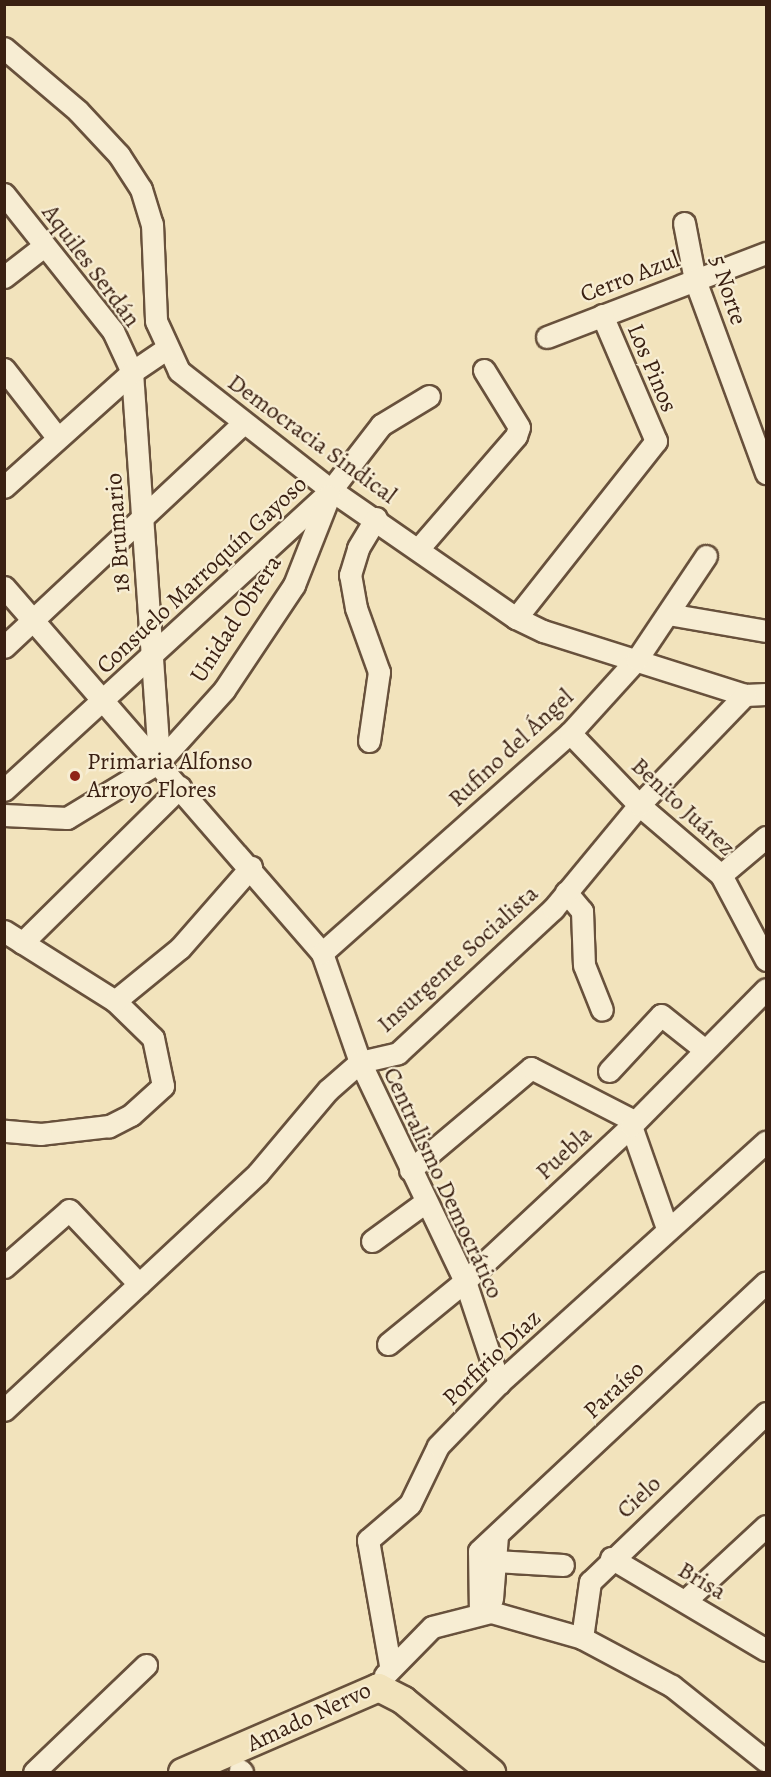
<!DOCTYPE html>
<html>
<head>
<meta charset="utf-8">
<style>
  body { margin:0 }
  #map { position:relative; width:771px; height:1777px; overflow:hidden; background:#f2e3bc; font-family:Alegreya,serif }
  div>[style] { position:absolute }
  .roads { filter:drop-shadow(2px 0 #68513c) drop-shadow(-2px 0 #68513c) drop-shadow(0 2px #68513c) drop-shadow(0 -2px #68513c) }
  .minor>* { height:21px; margin:-10.5px; padding:0 10.5px; transform-origin:10.5px; border-radius:10.5px; background:#f7edd3 }
  .major>* { height:27px; margin:-13.5px; padding:0 13.5px; transform-origin:13.5px; border-radius:13.5px; background:#f2e3bc }
  .dots>* { width:16px; height:16px; translate:-50% -50%; box-sizing:border-box; border:3px solid #f7edd3; border-radius:50% }
  span { translate:-50% -50%; white-space:nowrap; text-align:center; line-height:1.15; -webkit-text-stroke:4.5px #f7edd3; paint-order:stroke }
  .street-label { font-size:24px; color:#3a2012 }
  .poi-label { font-size:24px; color:#3a2012 }
  .left { translate:0 -50%; text-align:left }
  .frame { position:absolute; inset:0; border:6px solid #3a2012; pointer-events:none }
</style>
</head>
<body>
<div id="map">
  <div class="roads">
    <div class="minor">
      <i style="left:4px;top:48px;width:97px;rotate:40.4deg"></i>
      <i style="left:78px;top:111px;width:60px;rotate:47deg"></i>
      <i style="left:119px;top:155px;width:40px;rotate:57.1deg"></i>
      <i style="left:141px;top:189px;width:37px;rotate:73deg"></i>
      <i style="left:152px;top:224px;width:97px;rotate:87.6deg"></i>
      <i style="left:156px;top:321px;width:55px;rotate:65.3deg"></i>
      <i style="left:179px;top:371px;width:193px;rotate:38.1deg"></i>
      <i style="left:331px;top:490px;width:225px;rotate:34.7deg"></i>
      <i style="left:516px;top:618px;width:30px;rotate:26deg"></i>
      <i style="left:543px;top:631px;width:212px;rotate:17.6deg"></i>
      <i style="left:745px;top:695px;width:21px;rotate:-3deg"></i>
      <i style="left:4px;top:194px;width:175px;rotate:51.5deg"></i>
      <i style="left:113px;top:331px;width:45px;rotate:65.1deg"></i>
      <i style="left:132px;top:372px;width:391px;rotate:86deg"></i>
      <i style="left:684px;top:223px;width:58px;rotate:79.1deg"></i>
      <i style="left:695px;top:280px;width:206px;rotate:69.8deg"></i>
      <i style="left:4px;top:277px;width:51px;rotate:-37.8deg"></i>
      <i style="left:547px;top:337px;width:235px;rotate:-21deg"></i>
      <i style="left:4px;top:369px;width:86px;rotate:52.1deg"></i>
      <i style="left:4px;top:487px;width:172px;rotate:-41.9deg"></i>
      <i style="left:132px;top:372px;width:41px;rotate:-34.1deg"></i>
      <i style="left:419px;top:548px;width:148px;rotate:-49.1deg"></i>
      <i style="left:516px;top:436px;width:9px;rotate:-72deg"></i>
      <i style="left:519px;top:427px;width:67px;rotate:-121.6deg"></i>
      <i style="left:4px;top:587px;width:485px;rotate:49deg"></i>
      <i style="left:322px;top:953px;width:115px;rotate:70.8deg"></i>
      <i style="left:360px;top:1062px;width:243px;rotate:64.4deg"></i>
      <i style="left:465px;top:1281px;width:108px;rotate:71.6deg"></i>
      <i style="left:668px;top:614px;width:99px;rotate:9.8deg"></i>
      <i style="left:516px;top:618px;width:226px;rotate:-51.7deg"></i>
      <i style="left:656px;top:441px;width:137px;rotate:-113.2deg"></i>
      <i style="left:4px;top:647px;width:328px;rotate:-43.1deg"></i>
      <i style="left:570px;top:733px;width:100px;rotate:46.2deg"></i>
      <i style="left:639px;top:805px;width:108px;rotate:40.5deg"></i>
      <i style="left:721px;top:875px;width:96px;rotate:62.1deg"></i>
      <i style="left:369px;top:741px;width:70px;rotate:-81.8deg"></i>
      <i style="left:379px;top:672px;width:68px;rotate:-109.8deg"></i>
      <i style="left:356px;top:608px;width:34px;rotate:-100deg"></i>
      <i style="left:350px;top:575px;width:28px;rotate:-73deg"></i>
      <i style="left:358px;top:548px;width:35px;rotate:-59deg"></i>
      <i style="left:4px;top:790px;width:444px;rotate:-42.5deg"></i>
      <i style="left:331px;top:490px;width:82px;rotate:-52.4deg"></i>
      <i style="left:381px;top:425px;width:56px;rotate:-31.1deg"></i>
      <i style="left:4px;top:815px;width:63px;rotate:2.7deg"></i>
      <i style="left:67px;top:818px;width:108px;rotate:-31.3deg"></i>
      <i style="left:159px;top:762px;width:97px;rotate:-47.9deg"></i>
      <i style="left:224px;top:690px;width:126px;rotate:-56.3deg"></i>
      <i style="left:294px;top:585px;width:96px;rotate:-68.5deg"></i>
      <i style="left:721px;top:875px;width:59px;rotate:-40.2deg"></i>
      <i style="left:566px;top:892px;width:25px;rotate:50deg"></i>
      <i style="left:582px;top:911px;width:54px;rotate:87.9deg"></i>
      <i style="left:584px;top:965px;width:48px;rotate:68.2deg"></i>
      <i style="left:4px;top:931px;width:131px;rotate:32.2deg"></i>
      <i style="left:115px;top:1001px;width:53px;rotate:44.2deg"></i>
      <i style="left:153px;top:1038px;width:49px;rotate:78.2deg"></i>
      <i style="left:163px;top:1086px;width:43px;rotate:137.8deg"></i>
      <i style="left:131px;top:1115px;width:25px;rotate:153deg"></i>
      <i style="left:109px;top:1126px;width:68px;rotate:173.3deg"></i>
      <i style="left:41px;top:1134px;width:37px;rotate:-175deg"></i>
      <i style="left:22px;top:943px;width:222px;rotate:-44.6deg"></i>
      <i style="left:322px;top:953px;width:332px;rotate:-41.6deg"></i>
      <i style="left:570px;top:733px;width:100px;rotate:-47.8deg"></i>
      <i style="left:637px;top:659px;width:124px;rotate:-56.2deg"></i>
      <i style="left:115px;top:1001px;width:84px;rotate:-39.2deg"></i>
      <i style="left:180px;top:948px;width:108px;rotate:-48.8deg"></i>
      <i style="left:609px;top:1071px;width:76px;rotate:-47.1deg"></i>
      <i style="left:661px;top:1015px;width:56px;rotate:38.5deg"></i>
      <i style="left:631px;top:1126px;width:108px;rotate:70.6deg"></i>
      <i style="left:410px;top:1170px;width:158px;rotate:-40.1deg"></i>
      <i style="left:531px;top:1068px;width:116px;rotate:27.2deg"></i>
      <i style="left:372px;top:1241px;width:64px;rotate:-36.2deg"></i>
      <i style="left:4px;top:1267px;width:86px;rotate:-41.2deg"></i>
      <i style="left:69px;top:1210px;width:102px;rotate:46.6deg"></i>
      <i style="left:388px;top:1344px;width:99px;rotate:-39.3deg"></i>
      <i style="left:465px;top:1281px;width:227px;rotate:-43deg"></i>
      <i style="left:631px;top:1126px;width:192px;rotate:-45.4deg"></i>
      <i style="left:4px;top:1410px;width:347px;rotate:-43deg"></i>
      <i style="left:258px;top:1173px;width:109px;rotate:-49.9deg"></i>
      <i style="left:328px;top:1090px;width:43px;rotate:-41.2deg"></i>
      <i style="left:360px;top:1062px;width:39px;rotate:-13deg"></i>
      <i style="left:398px;top:1053px;width:212px;rotate:-42.9deg"></i>
      <i style="left:553px;top:909px;width:135px;rotate:-50.4deg"></i>
      <i style="left:639px;top:805px;width:153px;rotate:-46.1deg"></i>
      <i style="left:611px;top:1558px;width:180px;rotate:30.7deg"></i>
      <i style="left:495px;top:1561px;width:68px;rotate:3.4deg"></i>
      <i style="left:492px;top:1599px;width:63px;rotate:-85.5deg"></i>
      <i style="left:686px;top:1600px;width:109px;rotate:-42.8deg"></i>
      <i style="left:480px;top:1613px;width:62px;rotate:-90.9deg"></i>
      <i style="left:479px;top:1551px;width:393px;rotate:-43.1deg"></i>
      <i style="left:582px;top:1638px;width:57px;rotate:-81.9deg"></i>
      <i style="left:590px;top:1582px;width:244px;rotate:-43.8deg"></i>
      <i style="left:390px;top:1665px;width:127px;rotate:-100deg"></i>
      <i style="left:368px;top:1540px;width:55px;rotate:-40.6deg"></i>
      <i style="left:410px;top:1504px;width:64px;rotate:-64.2deg"></i>
      <i style="left:438px;top:1446px;width:88px;rotate:-45.9deg"></i>
      <i style="left:499px;top:1383px;width:360px;rotate:-42.1deg"></i>
      <i style="left:385px;top:1675px;width:67px;rotate:-45.6deg"></i>
      <i style="left:432px;top:1627px;width:61px;rotate:-14.3deg"></i>
      <i style="left:491px;top:1612px;width:95px;rotate:15.9deg"></i>
      <i style="left:582px;top:1638px;width:102px;rotate:28.1deg"></i>
      <i style="left:672px;top:1686px;width:120px;rotate:38.6deg"></i>
      <i style="left:240px;top:1770px;width:3px;rotate:45deg"></i>
      <i style="left:34px;top:1772px;width:155px;rotate:-43.7deg"></i>
    </div>
    <div class="major">
      <i style="left:182px;top:1772px;width:214px;rotate:-23.4deg"></i>
      <i style="left:378px;top:1687px;width:28px;rotate:27deg"></i>
      <i style="left:403px;top:1700px;width:114px;rotate:39.3deg"></i>
    </div>
  </div>
  <div class="dots">
    <i style="left:75px;top:776px;background:#8f2418"></i>
  </div>
  <div class="street-label">
    <span style="left:91px;top:266px;rotate:53deg">Aquiles Serdán</span>
    <span style="left:630px;top:277px;rotate:-21deg">Cerro Azul</span>
    <span style="left:728px;top:290px;rotate:72deg">5 Norte</span>
    <span style="left:652px;top:368px;rotate:67deg">Los Pinos</span>
    <span style="left:312px;top:439px;rotate:36deg">Democracia Sindical</span>
    <span style="left:118px;top:533px;rotate:-94deg">18 Brumario</span>
    <span style="left:202px;top:575px;rotate:-43deg">Consuelo Marroquín Gayoso</span>
    <span style="left:236px;top:619px;rotate:-57deg">Unidad Obrera</span>
    <span style="left:511px;top:748px;rotate:-43deg">Rufino del Ángel</span>
    <span style="left:683px;top:807px;rotate:43deg">Benito Juárez</span>
    <span style="left:458px;top:959px;rotate:-42deg">Insurgente Socialista</span>
    <span style="left:564px;top:1153px;rotate:-43deg">Puebla</span>
    <span style="left:443px;top:1183px;rotate:65deg">Centralismo Democrático</span>
    <span style="left:492px;top:1358px;rotate:-44deg">Porfirio Díaz</span>
    <span style="left:614px;top:1390px;rotate:-43deg">Paraíso</span>
    <span style="left:639px;top:1497px;rotate:-43deg">Cielo</span>
    <span style="left:702px;top:1581px;rotate:31deg">Brisa</span>
    <span style="left:309px;top:1717px;rotate:-25deg">Amado Nervo</span>
  </div>
  <div class="poi-label">
    <span class="left" style="left:87px;top:776px">Primaria Alfonso<br>Arroyo Flores</span>
  </div>
  <div class="frame"></div>
</div>
</body>
</html>
